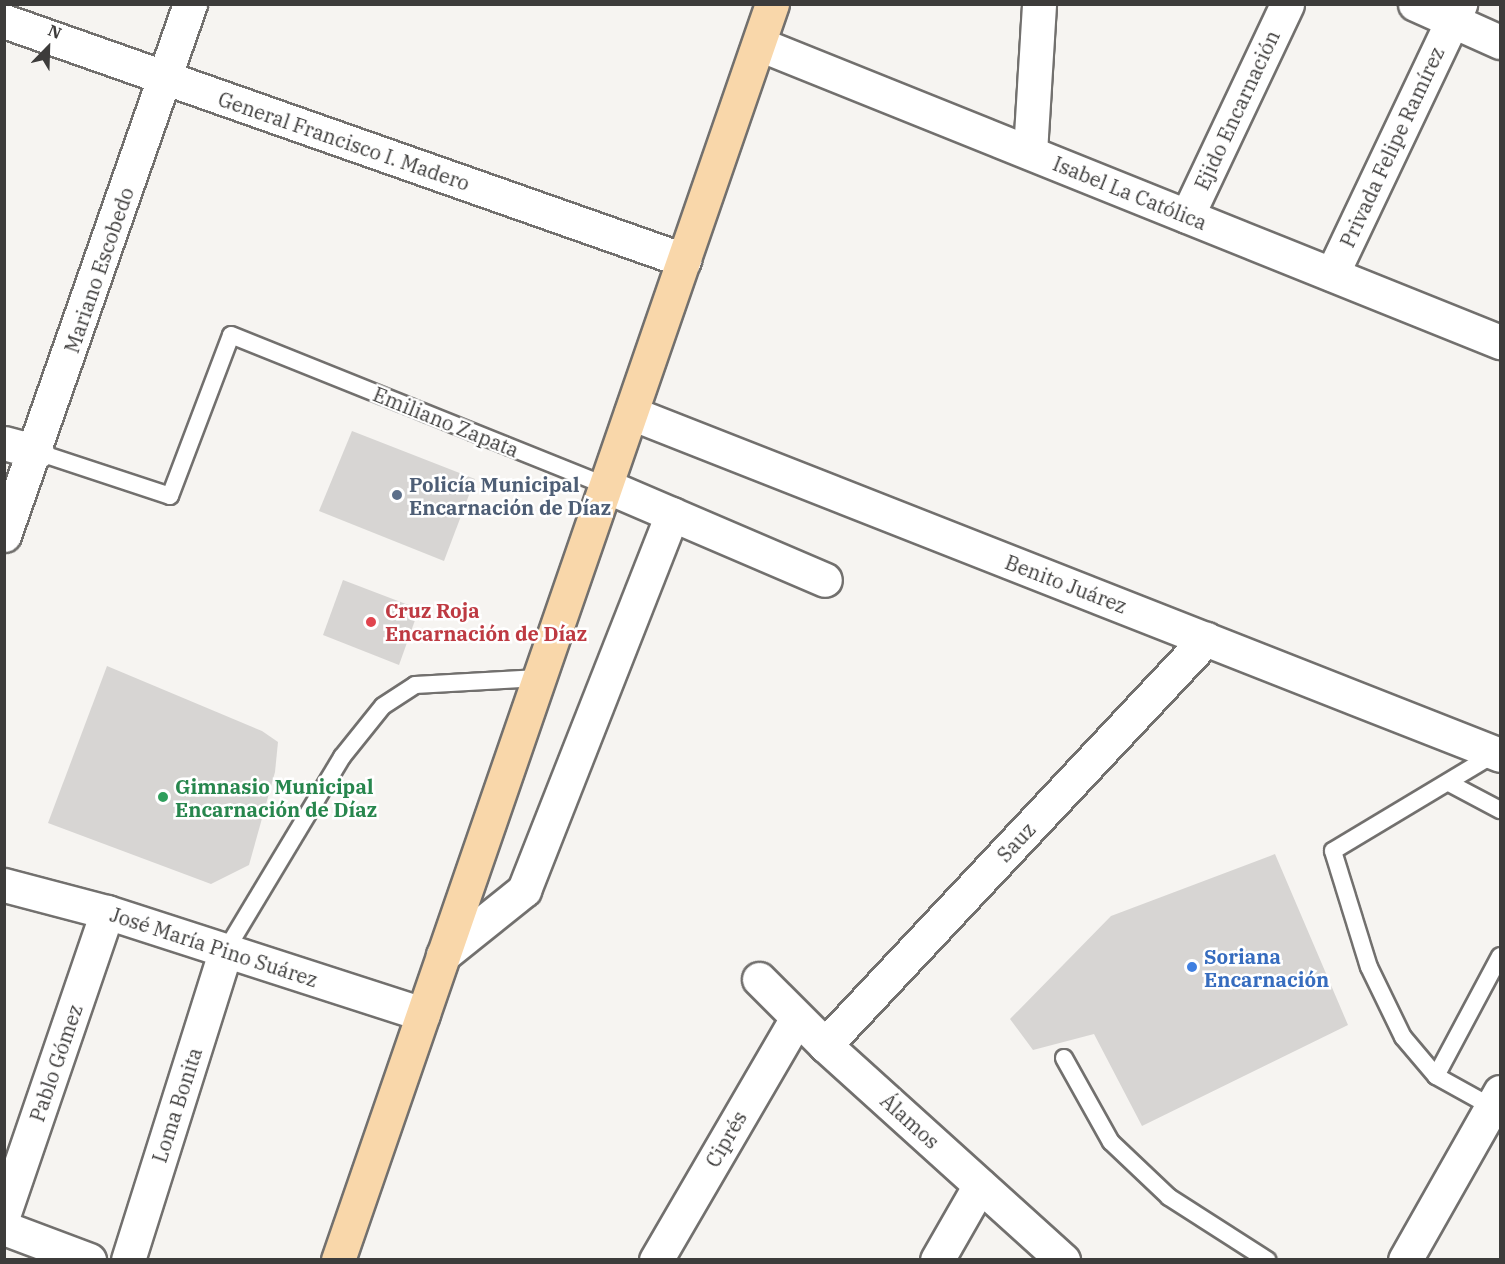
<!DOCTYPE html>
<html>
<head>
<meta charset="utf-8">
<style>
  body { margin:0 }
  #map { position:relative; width:1505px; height:1264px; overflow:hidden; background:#f6f4f1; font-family:"IBM Plex Serif",serif }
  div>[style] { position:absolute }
  .building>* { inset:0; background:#d7d5d3 }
  .roads { filter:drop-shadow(2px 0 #72706e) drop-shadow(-2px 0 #72706e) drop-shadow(0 2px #72706e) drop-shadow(0 -2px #72706e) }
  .service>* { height:16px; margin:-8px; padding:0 8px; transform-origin:8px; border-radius:8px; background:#fff }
  .minor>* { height:33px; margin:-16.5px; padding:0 16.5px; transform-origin:16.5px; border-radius:16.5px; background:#fff }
  .primary>* { height:33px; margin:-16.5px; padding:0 16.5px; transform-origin:16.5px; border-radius:16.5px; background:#f9d7aa }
  .dots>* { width:16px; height:16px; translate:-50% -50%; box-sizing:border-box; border:3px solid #fff; border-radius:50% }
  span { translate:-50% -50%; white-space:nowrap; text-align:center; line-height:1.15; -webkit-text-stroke:5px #fff; paint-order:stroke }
  .street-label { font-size:20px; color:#3d3c3b }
  .service-label { font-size:20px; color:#4e5e75; font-weight:700 }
  .left { translate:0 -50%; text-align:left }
  .health-label { font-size:20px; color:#be3a42; font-weight:700 }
  .leisure-label { font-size:20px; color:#27864d; font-weight:700 }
  .shop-label { font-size:20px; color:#366cbe; font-weight:700 }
  .frame { position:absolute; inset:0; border:6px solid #3d3c3b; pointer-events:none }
  .north { position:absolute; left:18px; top:18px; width:60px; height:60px; -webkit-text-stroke:4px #fff; paint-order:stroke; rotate:23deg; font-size:16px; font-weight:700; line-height:24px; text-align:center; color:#3d3c3b }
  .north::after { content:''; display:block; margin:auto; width:21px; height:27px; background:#3d3c3b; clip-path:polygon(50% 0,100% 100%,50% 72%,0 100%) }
</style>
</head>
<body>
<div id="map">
  <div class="building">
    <i style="clip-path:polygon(352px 431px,475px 479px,444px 561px,319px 511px)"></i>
    <i style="clip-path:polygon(343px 580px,419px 609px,399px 665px,323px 635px)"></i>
    <i style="clip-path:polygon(107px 666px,262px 731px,278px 742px,275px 772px,249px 865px,211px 884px,48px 823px)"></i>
    <i style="clip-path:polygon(1275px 854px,1348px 1025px,1142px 1126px,1094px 1034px,1033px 1050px,1010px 1019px,1111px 916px)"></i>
  </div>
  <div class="roads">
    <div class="service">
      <i style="left:37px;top:452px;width:140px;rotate:18.3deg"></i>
      <i style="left:170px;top:496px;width:172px;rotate:-69.2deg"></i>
      <i style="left:231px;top:335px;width:404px;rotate:21.9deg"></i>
      <i style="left:1496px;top:753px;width:190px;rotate:149deg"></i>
      <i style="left:1333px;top:851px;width:121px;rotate:72.8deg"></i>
      <i style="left:1369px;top:967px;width:78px;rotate:64.1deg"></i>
      <i style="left:1403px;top:1037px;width:51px;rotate:49.8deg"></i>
      <i style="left:1436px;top:1076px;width:136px;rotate:-61.9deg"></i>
      <i style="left:1449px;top:783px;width:58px;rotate:27.9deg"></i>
      <i style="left:226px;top:950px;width:225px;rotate:-59deg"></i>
      <i style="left:342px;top:757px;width:65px;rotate:-51.2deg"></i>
      <i style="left:383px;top:706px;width:38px;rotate:-33deg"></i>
      <i style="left:415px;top:685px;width:124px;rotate:-3.2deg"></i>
      <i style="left:1064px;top:1058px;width:96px;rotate:60.8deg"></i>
      <i style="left:1111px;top:1142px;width:80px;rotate:43.5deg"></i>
      <i style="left:1169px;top:1197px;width:117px;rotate:32.7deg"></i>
      <i style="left:1436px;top:1076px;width:64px;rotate:29deg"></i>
    </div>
    <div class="minor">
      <i style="left:1415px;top:4px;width:93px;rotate:24.1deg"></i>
      <i style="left:4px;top:21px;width:721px;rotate:19.37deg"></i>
      <i style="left:759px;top:44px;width:799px;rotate:21.91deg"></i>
      <i style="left:1030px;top:152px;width:148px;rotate:-86.5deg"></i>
      <i style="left:1187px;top:216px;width:234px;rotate:-64.7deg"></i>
      <i style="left:1332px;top:274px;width:299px;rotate:-64.6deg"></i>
      <i style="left:631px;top:413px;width:934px;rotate:21.48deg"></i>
      <i style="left:4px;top:443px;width:34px;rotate:15deg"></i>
      <i style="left:606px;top:486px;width:238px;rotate:23.2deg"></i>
      <i style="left:4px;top:535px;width:563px;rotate:-70.7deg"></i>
      <i style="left:4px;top:885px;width:106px;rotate:14.7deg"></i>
      <i style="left:107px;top:912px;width:332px;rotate:17.9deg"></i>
      <i style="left:443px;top:955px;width:104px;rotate:-38.7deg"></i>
      <i style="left:524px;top:890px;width:404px;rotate:-68.5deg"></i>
      <i style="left:759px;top:979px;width:93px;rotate:45deg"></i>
      <i style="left:825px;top:1045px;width:321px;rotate:42.1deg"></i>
      <i style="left:825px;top:1045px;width:557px;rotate:-46.82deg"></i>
      <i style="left:4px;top:1213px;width:318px;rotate:-71.1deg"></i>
      <i style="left:4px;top:1228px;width:91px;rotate:20.6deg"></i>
      <i style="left:128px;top:1260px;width:325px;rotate:-72.5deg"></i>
      <i style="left:656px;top:1260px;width:280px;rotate:-59.8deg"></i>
      <i style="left:937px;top:1260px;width:86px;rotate:-60.2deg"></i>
      <i style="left:1405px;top:1260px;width:193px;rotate:-60.5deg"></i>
    </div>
    <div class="primary">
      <i style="left:338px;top:1260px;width:1329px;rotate:-70.94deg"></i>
    </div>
  </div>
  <div class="dots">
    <i style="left:397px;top:495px;background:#5c6f8a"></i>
    <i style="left:371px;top:622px;background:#e0444e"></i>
    <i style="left:163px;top:797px;background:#2e9e5b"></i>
    <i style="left:1192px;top:967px;background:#3f7fe0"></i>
  </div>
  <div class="street-label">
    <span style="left:1237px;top:110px;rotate:-65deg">Ejido Encarnación</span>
    <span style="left:344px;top:141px;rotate:19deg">General Francisco I. Madero</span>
    <span style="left:1392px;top:147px;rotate:-65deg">Privada Felipe Ramírez</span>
    <span style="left:1130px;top:193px;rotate:22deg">Isabel La Católica</span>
    <span style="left:99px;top:270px;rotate:-71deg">Mariano Escobedo</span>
    <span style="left:446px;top:422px;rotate:22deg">Emiliano Zapata</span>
    <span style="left:1066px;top:584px;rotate:21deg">Benito Juárez</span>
    <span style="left:1016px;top:842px;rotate:-47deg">Sauz</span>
    <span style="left:214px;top:947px;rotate:18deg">José María Pino Suárez</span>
    <span style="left:56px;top:1063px;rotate:-71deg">Pablo Gómez</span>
    <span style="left:177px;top:1105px;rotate:-72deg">Loma Bonita</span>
    <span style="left:910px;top:1121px;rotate:42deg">Álamos</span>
    <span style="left:726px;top:1139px;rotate:-60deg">Ciprés</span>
  </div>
  <div class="service-label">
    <span class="left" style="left:409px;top:496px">Policía Municipal<br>Encarnación de Díaz</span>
  </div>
  <div class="health-label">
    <span class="left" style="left:385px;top:622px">Cruz Roja<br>Encarnación de Díaz</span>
  </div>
  <div class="leisure-label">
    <span class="left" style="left:175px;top:798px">Gimnasio Municipal<br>Encarnación de Díaz</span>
  </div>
  <div class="shop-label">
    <span class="left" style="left:1204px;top:968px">Soriana<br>Encarnación</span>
  </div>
  <div class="frame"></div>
  <div class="north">N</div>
</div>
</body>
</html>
